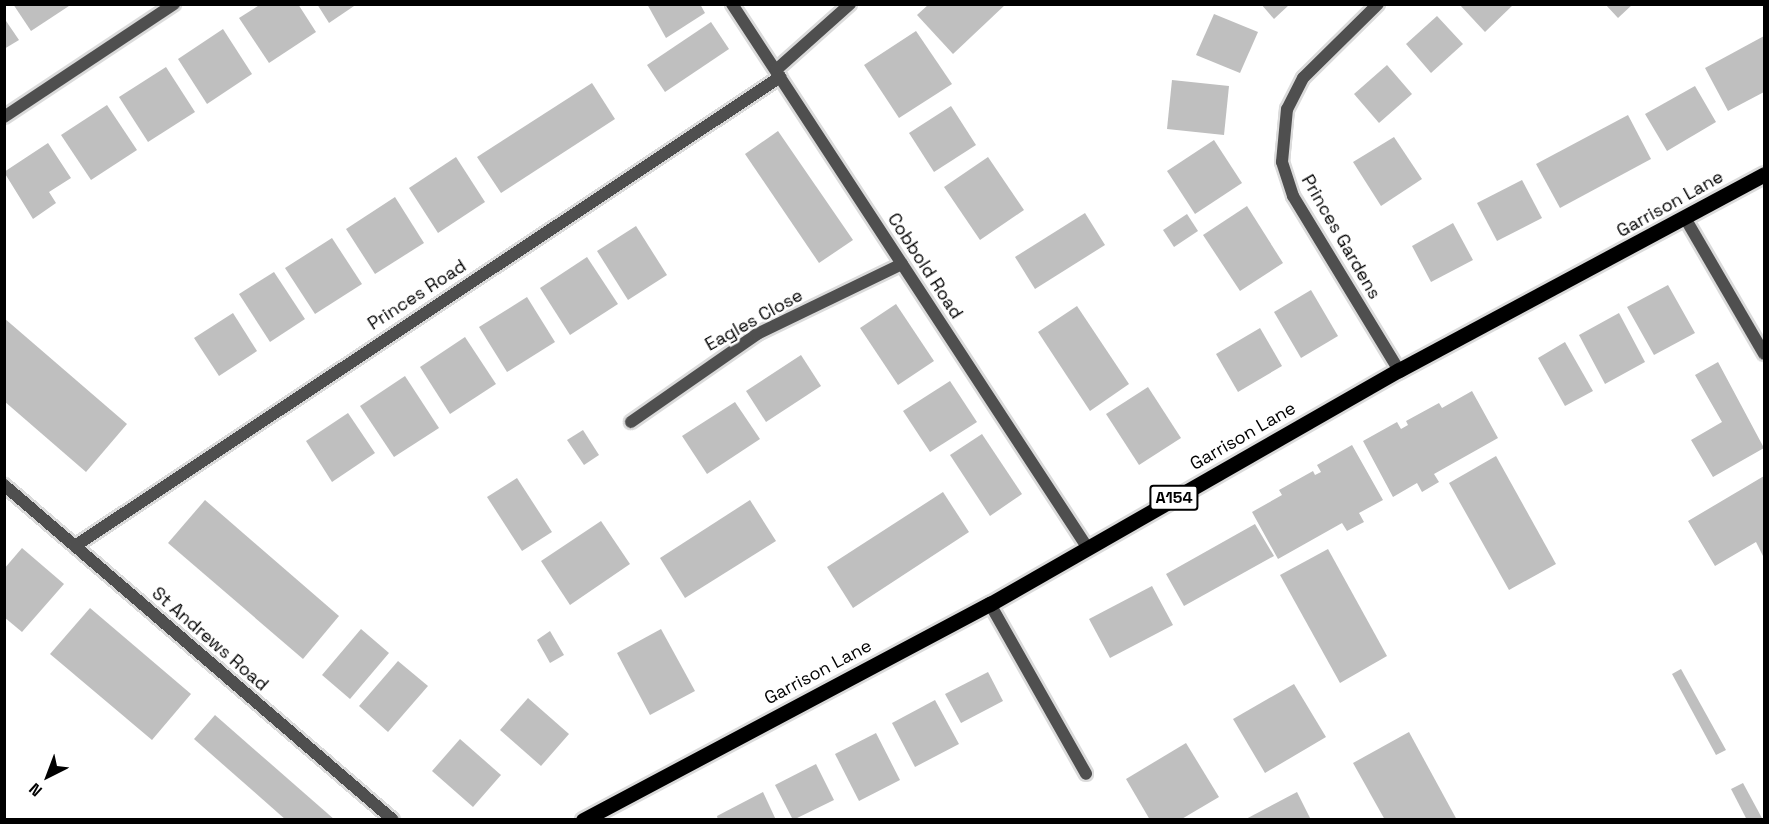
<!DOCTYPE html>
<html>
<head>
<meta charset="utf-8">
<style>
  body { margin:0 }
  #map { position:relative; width:1769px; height:824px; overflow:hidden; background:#fff; font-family:"Space Grotesk",sans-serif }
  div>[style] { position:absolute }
  .building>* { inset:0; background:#bfbfbf }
  .roads { filter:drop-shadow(2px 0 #dbdbdb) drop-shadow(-2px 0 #dbdbdb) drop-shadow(0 2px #dbdbdb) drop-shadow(0 -2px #dbdbdb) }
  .lane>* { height:12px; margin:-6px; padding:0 6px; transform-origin:6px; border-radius:6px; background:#4f4f4f }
  .street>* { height:12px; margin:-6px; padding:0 6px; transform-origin:6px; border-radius:6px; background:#4f4f4f }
  .primary>* { height:15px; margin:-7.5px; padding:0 7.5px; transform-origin:7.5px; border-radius:7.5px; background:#000 }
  span { translate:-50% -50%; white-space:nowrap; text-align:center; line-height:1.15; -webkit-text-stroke:5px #fff; paint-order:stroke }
  .shield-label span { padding:2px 4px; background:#fff; border:2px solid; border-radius:4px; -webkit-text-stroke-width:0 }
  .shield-label { font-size:16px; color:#000; font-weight:700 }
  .street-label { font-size:18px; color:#000 }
  .frame { position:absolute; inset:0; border:6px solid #000; pointer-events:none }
  .north { position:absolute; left:18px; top:746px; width:60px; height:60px; -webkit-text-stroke:4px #fff; paint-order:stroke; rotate:222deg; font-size:16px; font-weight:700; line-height:24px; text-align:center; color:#000 }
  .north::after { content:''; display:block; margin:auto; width:21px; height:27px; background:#000; clip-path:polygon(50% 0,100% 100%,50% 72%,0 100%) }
</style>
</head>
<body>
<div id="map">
  <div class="building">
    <i style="clip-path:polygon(13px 4px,72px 4px,31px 31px)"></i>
    <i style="clip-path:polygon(261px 4px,298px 4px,316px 32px,269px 63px,239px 18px)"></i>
    <i style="clip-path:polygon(317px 4px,357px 4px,329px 23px)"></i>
    <i style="clip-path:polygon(647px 4px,700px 4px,705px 13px,666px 38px)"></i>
    <i style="clip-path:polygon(929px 4px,1006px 4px,953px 54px,917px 15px)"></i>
    <i style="clip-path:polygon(1261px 4px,1290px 4px,1274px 19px)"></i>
    <i style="clip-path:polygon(1459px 4px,1514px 4px,1485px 32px)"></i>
    <i style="clip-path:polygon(1605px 4px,1633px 4px,1618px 18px)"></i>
    <i style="clip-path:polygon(1214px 14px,1258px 32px,1240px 73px,1196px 55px)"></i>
    <i style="clip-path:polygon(1437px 16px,1463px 44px,1431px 73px,1406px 44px)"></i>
    <i style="clip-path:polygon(4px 18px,19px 40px,4px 49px)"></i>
    <i style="clip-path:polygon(711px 22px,729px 49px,665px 92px,647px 65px)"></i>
    <i style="clip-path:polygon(223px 29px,252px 74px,207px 104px,178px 59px)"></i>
    <i style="clip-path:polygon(916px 31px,952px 84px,899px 118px,864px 65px)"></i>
    <i style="clip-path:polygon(1764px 36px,1764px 92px,1728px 111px,1705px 68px)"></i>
    <i style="clip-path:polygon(1387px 65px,1412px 94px,1379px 123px,1354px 94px)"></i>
    <i style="clip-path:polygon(166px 67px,195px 112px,148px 142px,119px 97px)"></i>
    <i style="clip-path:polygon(1172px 80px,1229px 86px,1224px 135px,1167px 129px)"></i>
    <i style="clip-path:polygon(592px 83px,615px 119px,501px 193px,477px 157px)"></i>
    <i style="clip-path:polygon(1695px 86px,1716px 122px,1667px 151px,1645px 114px)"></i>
    <i style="clip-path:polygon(107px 105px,137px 150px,91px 180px,61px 135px)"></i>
    <i style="clip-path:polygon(951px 106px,976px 145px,934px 172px,909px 133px)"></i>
    <i style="clip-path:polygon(1628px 115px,1651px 159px,1560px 208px,1536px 164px)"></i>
    <i style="clip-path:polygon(778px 131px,853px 240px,819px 263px,745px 154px)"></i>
    <i style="clip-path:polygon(1394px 137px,1422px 179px,1381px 206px,1353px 162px)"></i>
    <i style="clip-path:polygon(1214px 140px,1242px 183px,1195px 214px,1167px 171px)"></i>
    <i style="clip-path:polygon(48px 143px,71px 178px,49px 192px,56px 203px,33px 219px,4px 172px)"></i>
    <i style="clip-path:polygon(456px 157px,485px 202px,438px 233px,409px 188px)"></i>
    <i style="clip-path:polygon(988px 157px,1024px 210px,980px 240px,944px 187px)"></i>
    <i style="clip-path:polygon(1522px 180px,1542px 218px,1497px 241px,1477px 203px)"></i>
    <i style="clip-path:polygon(395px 197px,424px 243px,375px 274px,346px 229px)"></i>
    <i style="clip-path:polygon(1247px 206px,1283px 263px,1240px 291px,1203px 235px)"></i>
    <i style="clip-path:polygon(1085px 213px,1105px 245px,1035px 289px,1015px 257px)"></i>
    <i style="clip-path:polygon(1187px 214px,1198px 231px,1174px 247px,1163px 230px)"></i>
    <i style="clip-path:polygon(1453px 223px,1473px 260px,1431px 282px,1412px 246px)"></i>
    <i style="clip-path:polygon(636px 226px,667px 275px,628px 300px,597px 251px)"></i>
    <i style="clip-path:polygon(332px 238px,362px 284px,315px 314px,285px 268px)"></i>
    <i style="clip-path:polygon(587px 257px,618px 304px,570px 335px,540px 288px)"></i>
    <i style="clip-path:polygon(274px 272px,305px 319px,270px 342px,239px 294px)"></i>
    <i style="clip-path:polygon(1668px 285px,1695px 333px,1654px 355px,1627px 307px)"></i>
    <i style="clip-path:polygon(1311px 290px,1338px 336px,1301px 358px,1274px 312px)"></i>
    <i style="clip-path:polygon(527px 297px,555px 342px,507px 372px,479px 327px)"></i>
    <i style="clip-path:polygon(896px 304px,934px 361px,898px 385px,860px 328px)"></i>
    <i style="clip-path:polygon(1077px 306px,1129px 384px,1090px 411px,1038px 332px)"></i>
    <i style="clip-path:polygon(233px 313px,257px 351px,219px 376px,194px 338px)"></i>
    <i style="clip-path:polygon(1619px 313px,1645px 362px,1605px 384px,1579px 335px)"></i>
    <i style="clip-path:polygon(4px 318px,127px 424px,86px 472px,4px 401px)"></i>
    <i style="clip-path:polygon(1260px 328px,1282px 366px,1238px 392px,1216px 354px)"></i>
    <i style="clip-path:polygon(465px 337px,496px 384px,450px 414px,420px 367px)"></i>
    <i style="clip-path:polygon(1565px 342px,1593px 391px,1565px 406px,1538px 358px)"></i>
    <i style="clip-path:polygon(801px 355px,821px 386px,766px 422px,746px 391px)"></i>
    <i style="clip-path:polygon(1718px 362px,1764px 448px,1713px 477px,1691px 440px,1722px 422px,1695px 375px)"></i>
    <i style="clip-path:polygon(405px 376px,439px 428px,394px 457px,360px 406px)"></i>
    <i style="clip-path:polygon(950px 381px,977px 422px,930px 452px,903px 411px)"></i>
    <i style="clip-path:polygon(1148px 387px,1181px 438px,1139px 465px,1106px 414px)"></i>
    <i style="clip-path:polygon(1472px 391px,1498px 438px,1434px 474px,1439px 482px,1422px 492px,1417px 483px,1393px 497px,1363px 441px,1397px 422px,1401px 429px,1408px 425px,1406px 421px,1439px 403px,1442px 408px)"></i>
    <i style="clip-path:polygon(735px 402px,760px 439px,707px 474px,682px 436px)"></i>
    <i style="clip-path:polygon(348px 413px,375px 453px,332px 482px,306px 441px)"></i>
    <i style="clip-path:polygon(583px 430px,599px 455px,584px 465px,567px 440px)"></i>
    <i style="clip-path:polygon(982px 434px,1022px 494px,990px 516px,950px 455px)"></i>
    <i style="clip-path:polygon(1352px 445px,1383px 500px,1359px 513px,1364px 522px,1347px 531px,1342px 523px,1278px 559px,1252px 512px,1282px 495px,1279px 490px,1313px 471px,1315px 475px,1321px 472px,1317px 465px)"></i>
    <i style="clip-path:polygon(1496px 456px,1556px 564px,1509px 590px,1449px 483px)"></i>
    <i style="clip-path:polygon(1764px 476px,1764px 558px,1756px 542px,1715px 566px,1688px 521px)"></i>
    <i style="clip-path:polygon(517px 478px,552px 532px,522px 551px,487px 497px)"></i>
    <i style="clip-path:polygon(943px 492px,969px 532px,853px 608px,827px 567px)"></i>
    <i style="clip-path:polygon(205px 500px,339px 616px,303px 659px,168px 543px)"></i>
    <i style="clip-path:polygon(750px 500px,776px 541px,685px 598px,660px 558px)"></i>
    <i style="clip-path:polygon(601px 521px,630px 564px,570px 605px,541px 561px)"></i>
    <i style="clip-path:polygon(1255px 524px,1274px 556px,1184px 606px,1166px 574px)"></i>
    <i style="clip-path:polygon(22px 548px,64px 584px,22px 632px,4px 617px,4px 569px)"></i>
    <i style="clip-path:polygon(1328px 549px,1387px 656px,1340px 683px,1280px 575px)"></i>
    <i style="clip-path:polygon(1152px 586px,1173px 625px,1110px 658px,1089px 619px)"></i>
    <i style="clip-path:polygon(90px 608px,191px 694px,152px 740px,50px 654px)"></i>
    <i style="clip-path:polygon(361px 629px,389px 653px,350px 699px,322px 675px)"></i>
    <i style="clip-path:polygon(661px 629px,695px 691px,650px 715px,617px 653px)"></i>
    <i style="clip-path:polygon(550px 631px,564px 655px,550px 663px,537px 640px)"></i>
    <i style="clip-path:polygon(398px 661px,428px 686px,388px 732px,359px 706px)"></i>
    <i style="clip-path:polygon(1681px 669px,1726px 750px,1716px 755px,1672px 674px)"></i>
    <i style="clip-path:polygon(988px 672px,1003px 701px,961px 723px,945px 694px)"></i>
    <i style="clip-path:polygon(1294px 684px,1326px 737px,1265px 773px,1233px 719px)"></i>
    <i style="clip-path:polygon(528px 698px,569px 734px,541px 766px,500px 730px)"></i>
    <i style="clip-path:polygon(935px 700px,959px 744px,915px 767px,892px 723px)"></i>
    <i style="clip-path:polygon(215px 715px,335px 820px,286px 820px,194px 739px)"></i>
    <i style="clip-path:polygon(1409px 732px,1457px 820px,1385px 820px,1353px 763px)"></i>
    <i style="clip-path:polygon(876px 733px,900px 780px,859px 801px,835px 754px)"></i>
    <i style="clip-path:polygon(460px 739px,501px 775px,473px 807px,432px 771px)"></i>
    <i style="clip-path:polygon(1186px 743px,1219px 797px,1180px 820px,1150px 820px,1126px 779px)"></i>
    <i style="clip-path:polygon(816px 764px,834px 800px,793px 820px,775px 785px)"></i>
    <i style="clip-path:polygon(1743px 783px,1763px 820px,1747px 820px,1731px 789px)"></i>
    <i style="clip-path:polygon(763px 792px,776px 820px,718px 820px,717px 816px)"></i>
    <i style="clip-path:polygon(1297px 792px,1311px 820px,1244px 820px)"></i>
  </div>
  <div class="roads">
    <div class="lane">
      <i style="left:990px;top:604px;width:195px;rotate:60.5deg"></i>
    </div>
    <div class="street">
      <i style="left:732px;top:4px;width:649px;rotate:56.82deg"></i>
      <i style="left:1378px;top:4px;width:105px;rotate:135.4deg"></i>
      <i style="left:1303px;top:78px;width:35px;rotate:117deg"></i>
      <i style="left:1287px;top:109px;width:53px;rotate:95.4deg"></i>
      <i style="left:1282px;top:162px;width:36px;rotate:72deg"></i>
      <i style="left:1293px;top:196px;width:204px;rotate:58.7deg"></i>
      <i style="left:776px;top:70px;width:99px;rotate:-41.7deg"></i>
      <i style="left:4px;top:117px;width:204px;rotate:-33.6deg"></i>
      <i style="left:1685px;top:218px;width:157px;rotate:59.8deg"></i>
      <i style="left:631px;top:422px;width:154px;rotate:-34.9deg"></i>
      <i style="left:757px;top:334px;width:161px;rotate:-25.8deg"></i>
      <i style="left:4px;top:485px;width:513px;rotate:40.73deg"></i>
      <i style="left:75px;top:546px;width:847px;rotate:-33.63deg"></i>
    </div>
    <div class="primary">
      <i style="left:583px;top:820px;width:461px;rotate:-28deg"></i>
      <i style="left:990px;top:604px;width:471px;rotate:-29.8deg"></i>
      <i style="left:1399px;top:370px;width:414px;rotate:-28.2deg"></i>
    </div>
  </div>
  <div class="shield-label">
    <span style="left:1174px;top:498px">A154</span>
  </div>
  <div class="street-label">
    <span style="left:1670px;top:204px;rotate:-29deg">Garrison Lane</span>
    <span style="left:1341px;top:237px;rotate:60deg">Princes Gardens</span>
    <span style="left:925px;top:266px;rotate:57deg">Cobbold Road</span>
    <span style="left:417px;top:295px;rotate:-33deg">Princes Road</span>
    <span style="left:754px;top:320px;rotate:-29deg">Eagles Close</span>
    <span style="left:1243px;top:436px;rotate:-30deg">Garrison Lane</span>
    <span style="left:210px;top:639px;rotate:41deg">St Andrews Road</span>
    <span style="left:818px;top:672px;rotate:-28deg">Garrison Lane</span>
  </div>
  <div class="frame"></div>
  <div class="north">N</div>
</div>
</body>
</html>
